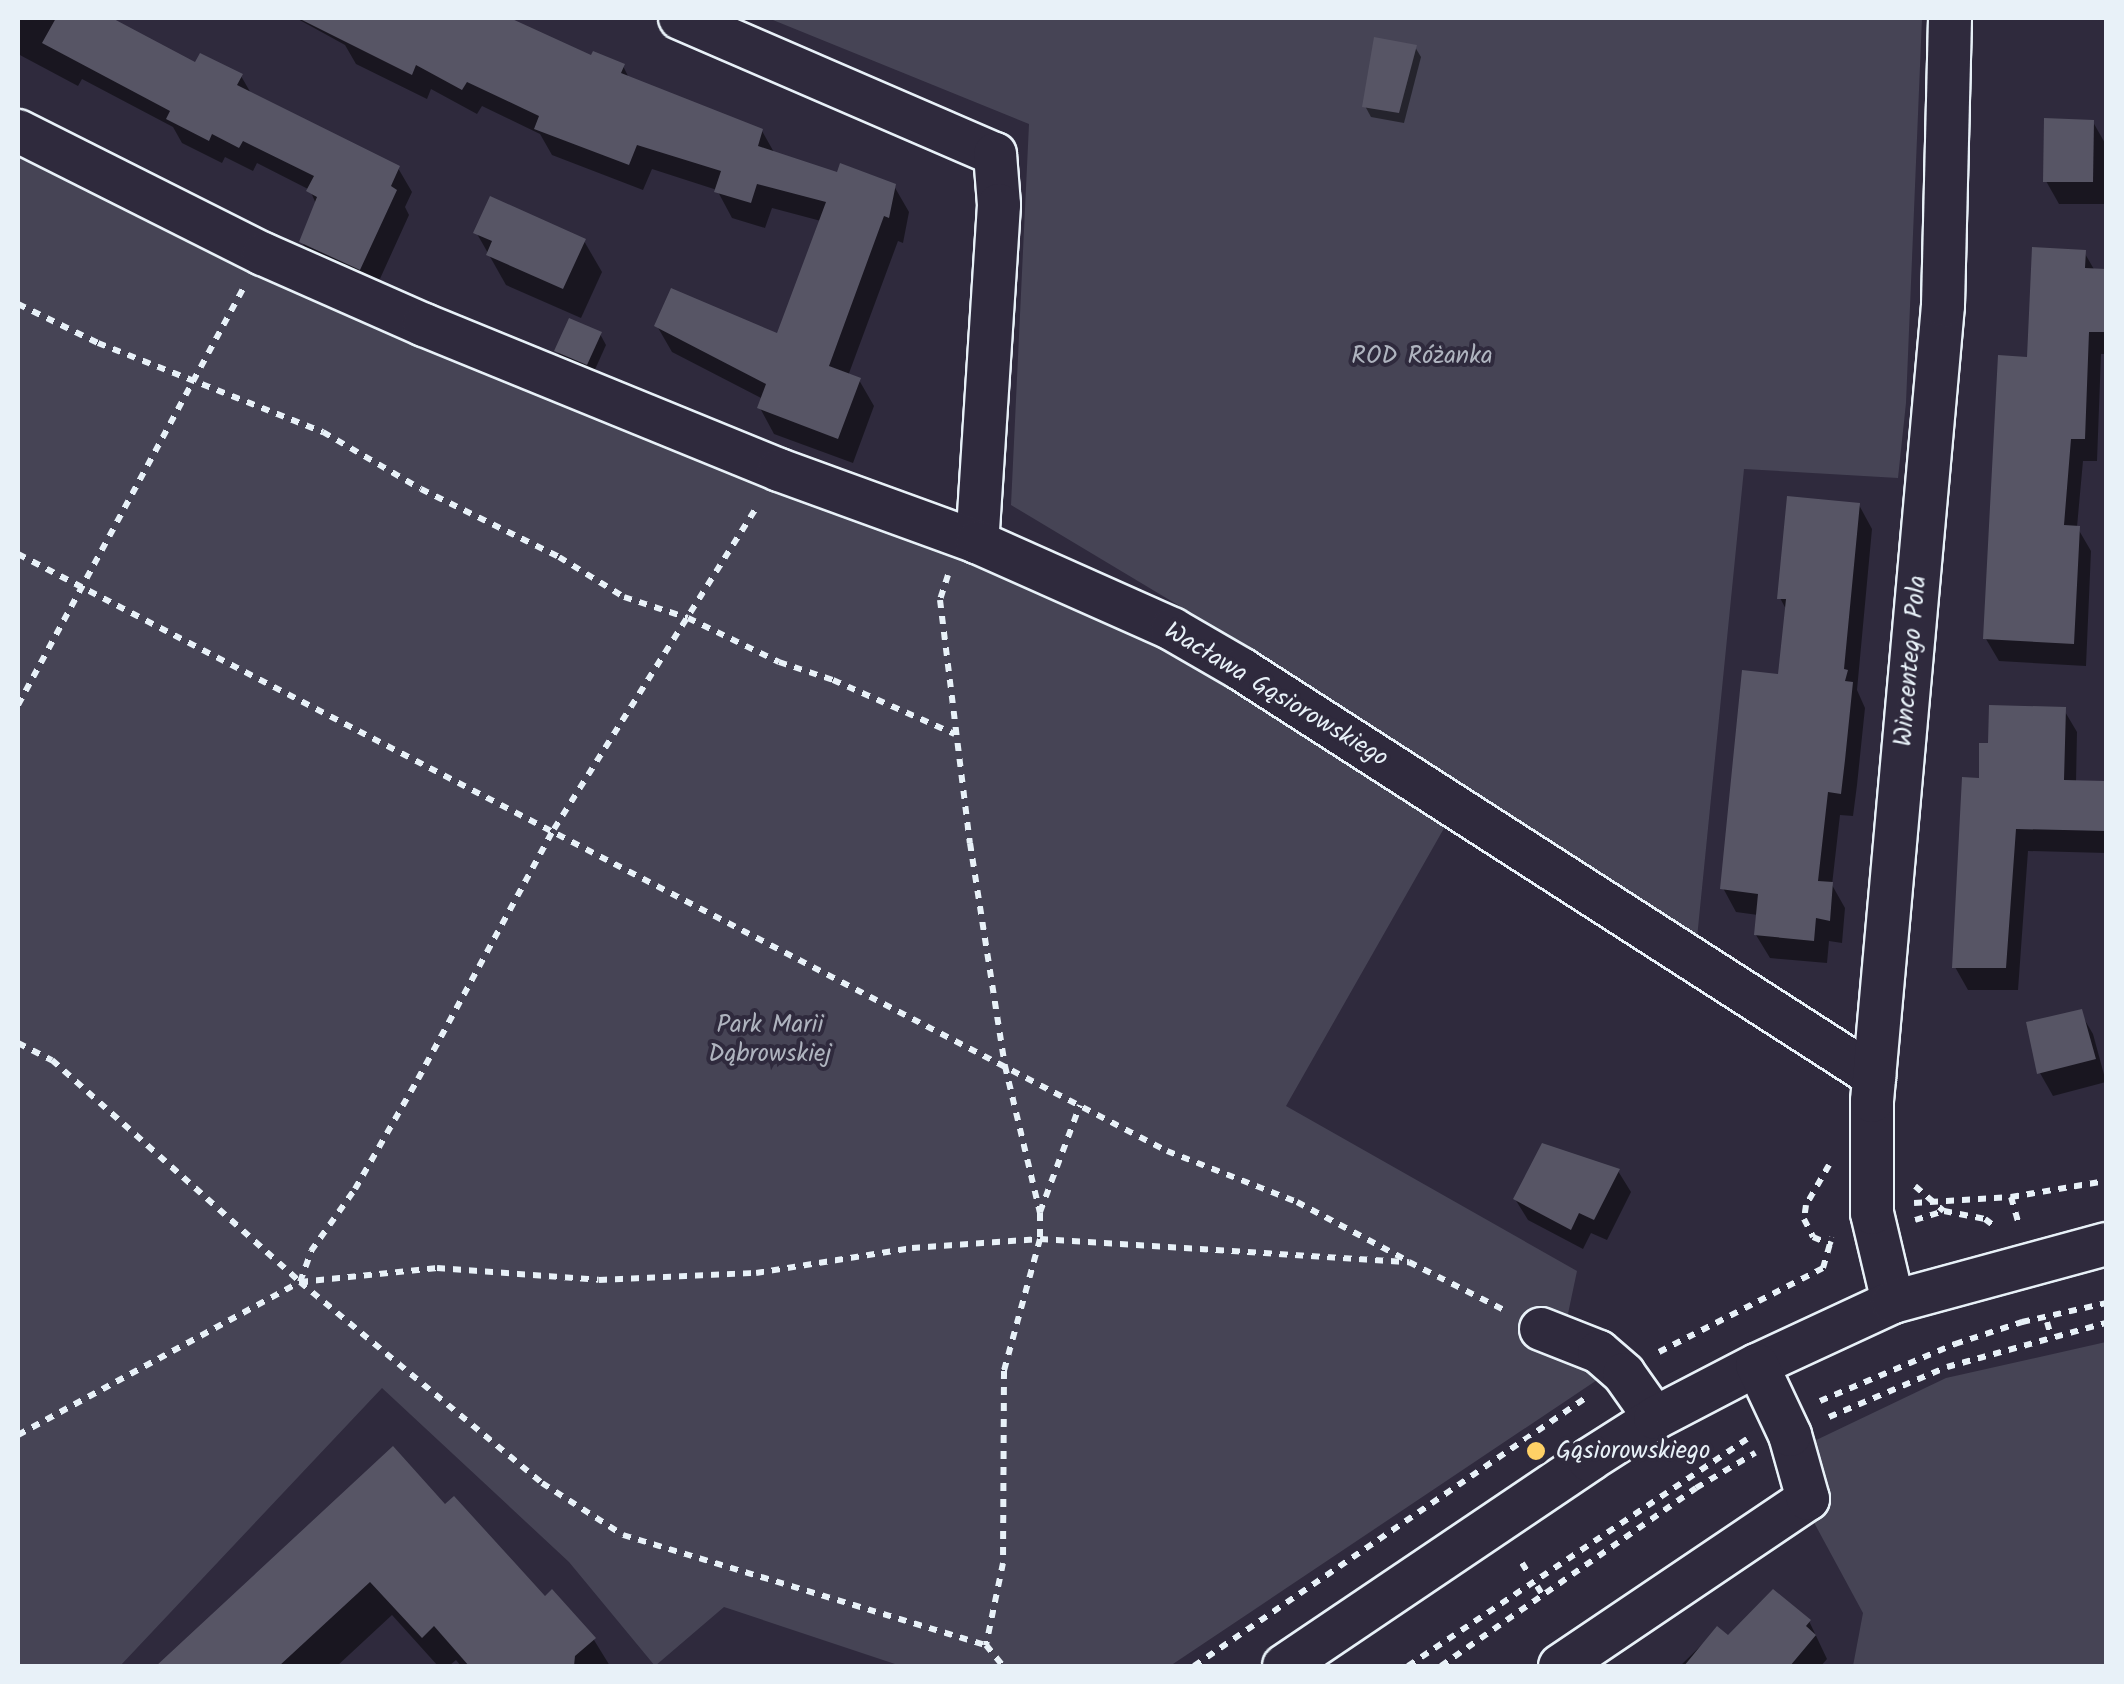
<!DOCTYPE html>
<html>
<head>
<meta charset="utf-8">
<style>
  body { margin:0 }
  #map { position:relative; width:2124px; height:1684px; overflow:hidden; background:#2f2a3d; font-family:Kalam,sans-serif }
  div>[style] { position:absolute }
  .green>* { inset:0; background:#464455 }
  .shadow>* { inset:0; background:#0007 }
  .building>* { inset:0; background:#575565 }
  .path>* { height:6px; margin-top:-3px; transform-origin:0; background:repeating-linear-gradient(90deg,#e8f1f8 0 8px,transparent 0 16px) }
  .roads { filter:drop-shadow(2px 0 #e8f1f8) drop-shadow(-2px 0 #e8f1f8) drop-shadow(0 2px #e8f1f8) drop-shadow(0 -2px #e8f1f8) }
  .minor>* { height:42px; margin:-21px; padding:0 21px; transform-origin:21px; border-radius:21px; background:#2f2a3d }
  .dots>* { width:28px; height:28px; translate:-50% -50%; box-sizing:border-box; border:5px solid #2f2a3d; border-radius:50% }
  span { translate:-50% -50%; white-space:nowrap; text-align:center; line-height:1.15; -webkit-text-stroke:8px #2f2a3d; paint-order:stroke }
  .park-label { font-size:25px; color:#afb4bf }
  .street-label { font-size:25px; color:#e8f1f8 }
  .poi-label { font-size:25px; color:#e8f1f8 }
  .left { translate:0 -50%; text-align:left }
  .frame { position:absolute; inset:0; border:20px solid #e8f1f8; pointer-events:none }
</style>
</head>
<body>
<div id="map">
  <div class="green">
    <i style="clip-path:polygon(768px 18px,1922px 18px,1906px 403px,1898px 478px,1744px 469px,1697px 938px,1238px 641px,1011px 505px,1029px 124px)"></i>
    <i style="clip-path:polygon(18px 150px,1138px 635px,1258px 702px,1447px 823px,1286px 1106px,1577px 1271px,1561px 1347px,1606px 1374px,1170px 1666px,901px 1666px,724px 1607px,655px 1666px,569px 1562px,382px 1388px,120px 1666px,18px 1666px)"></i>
    <i style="clip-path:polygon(2106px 1342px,2106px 1666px,1853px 1666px,1863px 1613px,1811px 1517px,1829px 1503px,1810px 1443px,1946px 1378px)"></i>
  </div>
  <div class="shadow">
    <i style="clip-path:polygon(18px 18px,107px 18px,196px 66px,241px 76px,252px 95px,398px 168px,412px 192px,405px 207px,409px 215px,374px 292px,315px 266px,302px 242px,316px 204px,310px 190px,257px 163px,253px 171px,225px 157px,222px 163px,182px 143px,173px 127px,82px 79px,78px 86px,18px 54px)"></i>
    <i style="clip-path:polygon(296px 18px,504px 18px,592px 59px,623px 66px,630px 80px,762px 131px,775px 154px,838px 175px,894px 186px,909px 212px,903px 243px,898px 241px,848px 376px,859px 380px,874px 406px,853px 463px,774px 434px,760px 408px,763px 399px,672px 352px,657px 326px,779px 337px,821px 221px,772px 208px,765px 228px,732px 218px,717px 190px,652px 169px,643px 190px,552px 155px,540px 134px,482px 106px,477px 114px,431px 89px,427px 99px,356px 64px,345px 45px)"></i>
    <i style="clip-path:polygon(1415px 47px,1421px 57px,1404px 123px,1371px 117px,1365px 106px)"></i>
    <i style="clip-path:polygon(2093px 122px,2106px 145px,2104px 204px,2059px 204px,2046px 181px)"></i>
    <i style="clip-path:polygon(476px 232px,584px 241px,602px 272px,581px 318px,506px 285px)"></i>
    <i style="clip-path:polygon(2084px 252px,2095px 271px,2106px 271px,2106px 354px,2101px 354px,2097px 461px,2083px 461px,2077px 527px,2091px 551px,2086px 666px,1999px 661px,1986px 639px,2030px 360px)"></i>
    <i style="clip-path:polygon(600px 334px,606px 345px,593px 374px,563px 362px,557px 351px)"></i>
    <i style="clip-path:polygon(1859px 505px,1872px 529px,1857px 690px,1865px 708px,1857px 785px,1853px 816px,1840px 815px,1832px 885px,1845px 908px,1842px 943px,1829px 941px,1827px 963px,1770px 958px,1756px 935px,1758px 915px,1736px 912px,1723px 888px,1780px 677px,1787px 611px,1780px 598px)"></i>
    <i style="clip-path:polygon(2064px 710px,2077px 732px,2076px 783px,2106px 784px,2106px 853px,2028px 851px,2018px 990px,1968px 990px,1955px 967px,1981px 780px,1991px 745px)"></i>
    <i style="clip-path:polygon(2080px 1012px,2093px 1034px,2106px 1082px,2053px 1096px,2040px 1073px)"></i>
    <i style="clip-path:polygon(1618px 1171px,1631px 1192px,1607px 1240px,1591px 1233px,1583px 1249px,1528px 1220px,1515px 1199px)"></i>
    <i style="clip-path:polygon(393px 1449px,445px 1507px,594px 1640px,610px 1666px,461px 1666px,456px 1660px,449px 1666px,438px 1666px,392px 1615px,337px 1666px,159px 1666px)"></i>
    <i style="clip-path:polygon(1809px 1621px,1827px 1659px,1821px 1666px,1680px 1666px,1717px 1630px,1728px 1639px)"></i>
  </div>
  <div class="building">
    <i style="clip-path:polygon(56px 18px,112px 18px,195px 62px,200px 53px,243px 74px,237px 85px,400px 166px,391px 186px,397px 190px,360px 270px,299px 242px,317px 197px,306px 191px,314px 176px,243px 141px,239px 148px,212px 134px,209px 141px,166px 119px,170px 111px,42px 43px)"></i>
    <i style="clip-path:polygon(298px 18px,510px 18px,591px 55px,593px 51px,625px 64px,621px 73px,763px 129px,758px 146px,837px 172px,840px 163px,896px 184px,889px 218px,884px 216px,829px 366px,861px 378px,838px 439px,757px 408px,766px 384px,654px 326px,671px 288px,777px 333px,826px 202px,757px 184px,751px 203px,714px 192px,721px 171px,637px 145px,629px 165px,534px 129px,539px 116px,467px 82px,462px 90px,416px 65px,412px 75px)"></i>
    <i style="clip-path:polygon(1374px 37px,1417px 45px,1399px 113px,1362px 107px)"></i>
    <i style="clip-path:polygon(2044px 118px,2094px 120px,2093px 182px,2043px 182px)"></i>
    <i style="clip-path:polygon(490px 196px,586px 239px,563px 289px,486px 255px,492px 241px,473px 233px)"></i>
    <i style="clip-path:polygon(2032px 247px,2086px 250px,2085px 268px,2106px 269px,2106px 332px,2089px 332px,2085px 439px,2071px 439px,2064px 525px,2080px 526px,2074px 644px,1983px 639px,1998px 355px,2027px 357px)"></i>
    <i style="clip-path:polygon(569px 318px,602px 332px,587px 365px,554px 351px)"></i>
    <i style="clip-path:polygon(1787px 496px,1860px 503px,1844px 669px,1848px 670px,1845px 681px,1853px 682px,1845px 760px,1841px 794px,1828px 792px,1818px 881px,1833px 882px,1830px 921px,1816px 918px,1814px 941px,1754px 935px,1758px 894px,1720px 889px,1742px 670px,1778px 674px,1786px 599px,1777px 599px)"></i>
    <i style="clip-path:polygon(1989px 705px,2066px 707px,2064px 780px,2106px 781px,2106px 831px,2016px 829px,2006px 968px,1952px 968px,1962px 777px,1979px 778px,1979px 743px,1988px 743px)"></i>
    <i style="clip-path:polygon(2082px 1009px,2096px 1059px,2037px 1074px,2026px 1022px)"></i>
    <i style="clip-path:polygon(1542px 1143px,1620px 1169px,1594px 1220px,1579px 1213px,1571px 1230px,1513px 1199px)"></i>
    <i style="clip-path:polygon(393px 1446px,445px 1504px,454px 1496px,545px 1596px,552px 1589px,596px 1638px,575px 1656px,574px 1666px,469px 1666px,434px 1626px,422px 1638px,370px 1582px,279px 1666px,156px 1666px)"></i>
    <i style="clip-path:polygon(1773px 1589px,1811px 1620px,1806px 1626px,1816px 1635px,1790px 1666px,1684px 1666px,1717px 1626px,1728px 1635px)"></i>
  </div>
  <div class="path">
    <i style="left:18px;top:304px;width:89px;rotate:26deg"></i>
    <i style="left:98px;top:343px;width:242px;rotate:21.6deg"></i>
    <i style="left:323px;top:432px;width:113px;rotate:30.2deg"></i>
    <i style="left:421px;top:489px;width:154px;rotate:26.2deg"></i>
    <i style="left:559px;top:557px;width:76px;rotate:31.6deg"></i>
    <i style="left:624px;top:597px;width:67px;rotate:18.2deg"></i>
    <i style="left:688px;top:618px;width:101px;rotate:25.8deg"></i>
    <i style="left:779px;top:662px;width:57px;rotate:18.4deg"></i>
    <i style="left:833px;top:680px;width:133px;rotate:23.9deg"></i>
    <i style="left:18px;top:554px;width:1295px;rotate:27.46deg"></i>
    <i style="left:1167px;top:1151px;width:140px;rotate:21.4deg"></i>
    <i style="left:1297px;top:1202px;width:126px;rotate:28deg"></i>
    <i style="left:948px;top:575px;width:26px;rotate:108deg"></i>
    <i style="left:940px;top:600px;width:245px;rotate:83deg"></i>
    <i style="left:970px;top:843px;width:226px;rotate:81.1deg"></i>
    <i style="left:1005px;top:1066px;width:151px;rotate:76.6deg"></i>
    <i style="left:1040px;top:1213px;width:26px;rotate:90deg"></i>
    <i style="left:1040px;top:1239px;width:137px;rotate:105.3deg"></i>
    <i style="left:1004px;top:1371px;width:192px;rotate:90.3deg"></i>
    <i style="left:1003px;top:1563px;width:84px;rotate:101.7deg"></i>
    <i style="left:18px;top:705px;width:473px;rotate:-61.6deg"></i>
    <i style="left:18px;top:1043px;width:38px;rotate:27deg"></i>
    <i style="left:52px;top:1060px;width:333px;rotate:41.8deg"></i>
    <i style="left:300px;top:1282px;width:315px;rotate:39.7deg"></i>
    <i style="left:542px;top:1483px;width:96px;rotate:32.7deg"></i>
    <i style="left:623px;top:1535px;width:379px;rotate:16.9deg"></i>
    <i style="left:986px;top:1645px;width:27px;rotate:51deg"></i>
    <i style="left:1829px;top:1165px;width:46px;rotate:119.9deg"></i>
    <i style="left:1806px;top:1205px;width:14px;rotate:98deg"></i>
    <i style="left:1804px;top:1219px;width:20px;rotate:63deg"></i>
    <i style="left:1813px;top:1237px;width:21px;rotate:23deg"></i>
    <i style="left:1915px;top:1186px;width:38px;rotate:41deg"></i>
    <i style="left:2011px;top:1197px;width:29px;rotate:74deg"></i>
    <i style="left:1914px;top:1203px;width:97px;rotate:-3.5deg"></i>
    <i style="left:2011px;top:1197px;width:96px;rotate:-9.6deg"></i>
    <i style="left:1040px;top:1212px;width:114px;rotate:-69.5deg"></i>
    <i style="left:1915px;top:1220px;width:30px;rotate:-17deg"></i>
    <i style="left:1944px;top:1211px;width:42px;rotate:11deg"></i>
    <i style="left:1985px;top:1219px;width:15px;rotate:37deg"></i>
    <i style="left:300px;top:1282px;width:33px;rotate:-70deg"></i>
    <i style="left:311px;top:1251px;width:76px;rotate:-54.6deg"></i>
    <i style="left:355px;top:1189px;width:127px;rotate:-60.2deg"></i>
    <i style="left:418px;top:1079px;width:285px;rotate:-61.5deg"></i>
    <i style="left:554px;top:829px;width:383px;rotate:-57.8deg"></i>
    <i style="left:2047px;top:1322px;width:15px;rotate:74deg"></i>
    <i style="left:1659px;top:1352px;width:184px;rotate:-27.1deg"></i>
    <i style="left:1823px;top:1268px;width:32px;rotate:-74deg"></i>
    <i style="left:1820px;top:1401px;width:147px;rotate:-22.9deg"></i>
    <i style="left:1955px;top:1344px;width:71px;rotate:-18.2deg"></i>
    <i style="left:2022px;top:1322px;width:86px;rotate:-12.7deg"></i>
    <i style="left:1829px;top:1417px;width:128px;rotate:-23deg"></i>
    <i style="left:1947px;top:1367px;width:165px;rotate:-15.5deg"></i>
    <i style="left:18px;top:1435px;width:321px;rotate:-28.5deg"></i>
    <i style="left:300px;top:1282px;width:138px;rotate:-5.8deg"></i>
    <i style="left:437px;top:1268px;width:162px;rotate:4.2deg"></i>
    <i style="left:599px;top:1280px;width:157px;rotate:-2.6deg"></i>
    <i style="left:756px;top:1273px;width:158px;rotate:-9.1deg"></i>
    <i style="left:912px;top:1248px;width:128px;rotate:-4deg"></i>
    <i style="left:1040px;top:1239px;width:370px;rotate:3.6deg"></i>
    <i style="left:1409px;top:1262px;width:109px;rotate:26.8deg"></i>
    <i style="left:1522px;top:1563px;width:15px;rotate:58deg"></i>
    <i style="left:1537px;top:1586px;width:13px;rotate:58deg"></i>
    <i style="left:1194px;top:1666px;width:478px;rotate:-34.4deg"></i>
    <i style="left:1408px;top:1666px;width:408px;rotate:-33.8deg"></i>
    <i style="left:1441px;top:1666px;width:311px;rotate:-34.9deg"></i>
    <i style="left:1696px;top:1488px;width:69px;rotate:-30.7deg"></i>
  </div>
  <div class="roads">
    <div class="minor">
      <i style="left:680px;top:18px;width:343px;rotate:23.4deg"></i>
      <i style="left:995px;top:154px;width:51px;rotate:85.5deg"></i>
      <i style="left:999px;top:205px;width:338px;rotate:93.7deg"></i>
      <i style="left:18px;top:131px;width:274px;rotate:26.7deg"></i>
      <i style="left:263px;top:254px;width:176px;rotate:23.8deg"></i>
      <i style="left:424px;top:325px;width:383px;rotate:22.2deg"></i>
      <i style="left:779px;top:470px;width:211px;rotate:20deg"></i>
      <i style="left:977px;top:542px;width:214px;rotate:24deg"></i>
      <i style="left:1172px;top:629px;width:80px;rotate:30.1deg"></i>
      <i style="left:1241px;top:669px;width:753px;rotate:32.74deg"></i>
      <i style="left:1893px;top:1302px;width:91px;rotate:-103.3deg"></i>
      <i style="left:1872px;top:1213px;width:112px;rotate:-90deg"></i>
      <i style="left:1872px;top:1101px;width:799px;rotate:-84.9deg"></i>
      <i style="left:1943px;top:305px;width:287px;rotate:-88.6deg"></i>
      <i style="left:1541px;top:1329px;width:62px;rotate:21.6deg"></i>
      <i style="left:1599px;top:1352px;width:33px;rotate:41deg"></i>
      <i style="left:1624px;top:1374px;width:54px;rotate:54.8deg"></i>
      <i style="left:1284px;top:1666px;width:368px;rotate:-34deg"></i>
      <i style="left:1589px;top:1460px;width:78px;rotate:-32.5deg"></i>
      <i style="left:1655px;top:1418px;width:115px;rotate:-27.5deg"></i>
      <i style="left:1757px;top:1365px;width:150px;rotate:-24.9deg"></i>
      <i style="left:1893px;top:1302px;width:221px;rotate:-15.2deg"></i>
      <i style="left:1560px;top:1666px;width:299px;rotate:-34deg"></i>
      <i style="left:1808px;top:1499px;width:66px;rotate:-105.7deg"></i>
      <i style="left:1790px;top:1435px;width:77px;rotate:-115.2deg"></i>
    </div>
  </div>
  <div class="dots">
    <i style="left:1536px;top:1451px;background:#ffd166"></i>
  </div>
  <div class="park-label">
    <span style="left:1422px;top:356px">ROD Różanka</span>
    <span style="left:770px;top:1040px">Park Marii<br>Dąbrowskiej</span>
  </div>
  <div class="street-label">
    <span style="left:1911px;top:661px;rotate:-85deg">Wincentego Pola</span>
    <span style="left:1276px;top:695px;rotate:31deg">Wacława Gąsiorowskiego</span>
  </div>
  <div class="poi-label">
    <span class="left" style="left:1556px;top:1451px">Gąsiorowskiego</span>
  </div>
  <div class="frame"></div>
</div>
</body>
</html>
